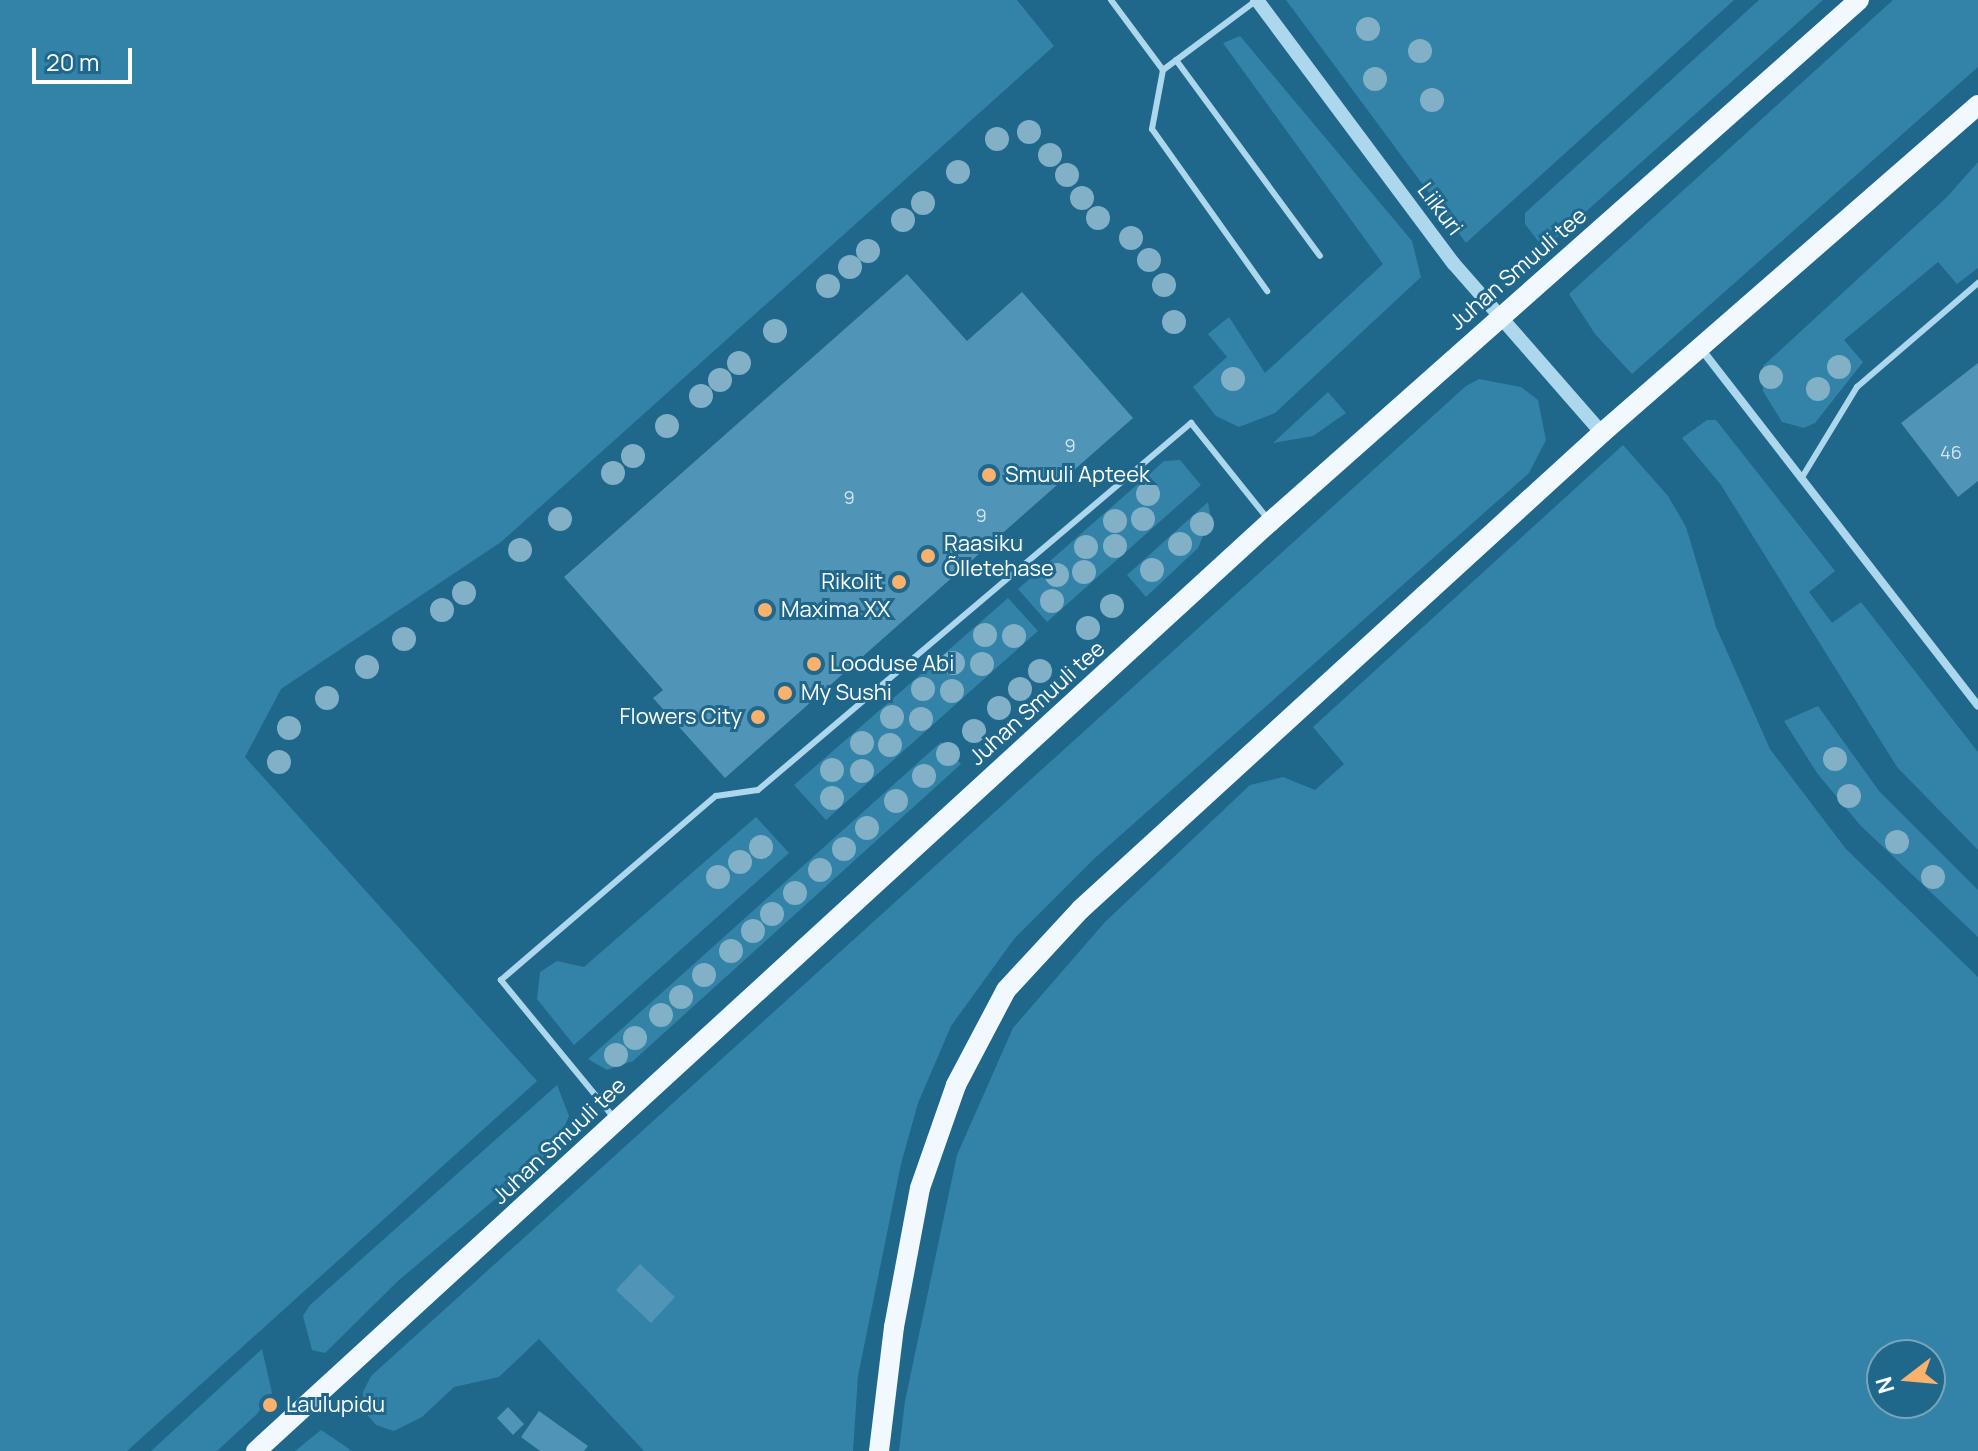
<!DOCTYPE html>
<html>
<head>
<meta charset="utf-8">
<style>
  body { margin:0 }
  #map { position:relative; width:1978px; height:1451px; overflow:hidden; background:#1f678b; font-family:Manrope,sans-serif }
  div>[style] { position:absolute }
  .green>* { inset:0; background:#3383a9 }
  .building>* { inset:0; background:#5094b7 }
  .service>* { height:6px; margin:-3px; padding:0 3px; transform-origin:3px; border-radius:3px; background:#acd7ec }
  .minor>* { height:8px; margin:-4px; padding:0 4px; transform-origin:4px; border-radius:4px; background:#acd7ec }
  .tertiary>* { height:14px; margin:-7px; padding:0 7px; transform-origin:7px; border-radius:7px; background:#acd7ec }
  .primary>* { height:20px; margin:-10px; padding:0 10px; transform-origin:10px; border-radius:10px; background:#f1f9fe }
  .trees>* { width:24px; height:24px; margin:-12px; border-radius:50%; background:#81b0c7 }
  .dots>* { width:22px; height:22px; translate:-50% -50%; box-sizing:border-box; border:4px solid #1f678b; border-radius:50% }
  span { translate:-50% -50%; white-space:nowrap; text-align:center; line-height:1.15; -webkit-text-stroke:6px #1f678b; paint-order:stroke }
  .number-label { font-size:18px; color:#d3e4ed }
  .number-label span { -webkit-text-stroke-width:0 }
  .street-label { font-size:22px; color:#fff }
  .poi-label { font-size:22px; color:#fff }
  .left { translate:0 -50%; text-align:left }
  .right { translate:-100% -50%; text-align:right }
  .north { position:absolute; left:1866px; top:1339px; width:80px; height:80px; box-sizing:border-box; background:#1f678b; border:2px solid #79a4b9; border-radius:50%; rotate:254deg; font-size:22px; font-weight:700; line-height:32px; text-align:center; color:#fff }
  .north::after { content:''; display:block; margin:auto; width:28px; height:36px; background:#f9b16c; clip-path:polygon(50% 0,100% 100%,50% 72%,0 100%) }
  .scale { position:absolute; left:32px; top:48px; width:100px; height:36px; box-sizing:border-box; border:4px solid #fff; border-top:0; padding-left:10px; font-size:24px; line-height:28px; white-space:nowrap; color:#fff; -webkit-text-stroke:6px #1f678b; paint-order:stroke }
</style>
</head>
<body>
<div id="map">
  <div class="green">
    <i style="clip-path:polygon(0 0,1017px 0,1054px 46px,501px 542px,281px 689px,245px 757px,537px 1081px,127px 1451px,0 1451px)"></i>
    <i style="clip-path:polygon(1286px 0,1734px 0,1466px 243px)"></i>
    <i style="clip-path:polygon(1759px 0,1823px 0,1544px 249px,1525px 224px,1525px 213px)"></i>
    <i style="clip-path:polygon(1893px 0,1978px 0,1978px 67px,1632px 374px,1595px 334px,1569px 294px)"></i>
    <i style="clip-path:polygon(1240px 36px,1412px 241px,1421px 277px,1275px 413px,1239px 427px,1216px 416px,1193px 387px,1227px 357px,1208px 334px,1229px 317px,1265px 373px,1383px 264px,1223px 43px)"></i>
    <i style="clip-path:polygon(1978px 162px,1978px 268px,1957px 284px,1938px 262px,1844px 340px,1863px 362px,1815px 423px,1804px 428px,1782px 422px,1763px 391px,1763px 366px,1947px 197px)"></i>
    <i style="clip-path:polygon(1479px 379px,1521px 387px,1538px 400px,1546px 440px,1529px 473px,1096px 857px,1014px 939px,951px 1026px,918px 1103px,901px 1164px,858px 1376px,853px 1451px,644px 1451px,539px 1339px,499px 1377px,454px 1387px,422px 1417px,394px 1431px,376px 1425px,363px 1410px,363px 1392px,371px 1376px,1466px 386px)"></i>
    <i style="clip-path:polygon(1328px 392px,1346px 413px,1313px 436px,1273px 443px)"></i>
    <i style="clip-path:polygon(1707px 420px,1716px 420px,1835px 571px,1809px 592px,1832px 623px,1861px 602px,1978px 752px,1978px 850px,1897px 767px,1721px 485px,1682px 438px)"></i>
    <i style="clip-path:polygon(evenodd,1623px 445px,1668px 496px,1686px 527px,1716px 627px,1770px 749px,1846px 849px,1978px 977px,1978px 1451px,899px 1451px,905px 1401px,957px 1155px,1013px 1028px,1105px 922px,1250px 785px,1283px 777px,1315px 790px,1344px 764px,1313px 727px,1623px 445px,1930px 1355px,1930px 1403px,1882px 1403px,1882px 1355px,1930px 1355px)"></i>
    <i style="clip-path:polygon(1180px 460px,1201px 485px,1047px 622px,1018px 589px,1164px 461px)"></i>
    <i style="clip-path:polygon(1208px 502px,1211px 518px,1198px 548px,1146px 597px,1127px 575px)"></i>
    <i style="clip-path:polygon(1008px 598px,1038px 631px,826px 820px,794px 785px)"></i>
    <i style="clip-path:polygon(1818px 706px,1879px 791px,1978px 890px,1978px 937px,1860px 825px,1817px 773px,1784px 721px)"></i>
    <i style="clip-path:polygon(941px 742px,961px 764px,633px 1061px,607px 1070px,588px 1059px)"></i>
    <i style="clip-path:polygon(756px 817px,789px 853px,574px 1045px,537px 999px,540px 972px,557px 961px,584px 967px)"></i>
    <i style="clip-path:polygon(557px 1085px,569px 1116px,555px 1149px,399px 1280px,325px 1353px,312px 1350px,303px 1316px,310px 1305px)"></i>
    <i style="clip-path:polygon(262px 1349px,272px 1393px,257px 1414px,217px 1451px,151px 1451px)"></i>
    <i style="clip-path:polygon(321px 1430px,348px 1448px,351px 1451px,295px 1451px)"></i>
  </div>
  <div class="building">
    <i style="clip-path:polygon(907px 274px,967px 341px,1022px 292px,1133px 418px,725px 778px,653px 698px,663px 690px,564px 577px)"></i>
    <i style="clip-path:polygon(1978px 363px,1978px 481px,1958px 497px,1901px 423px)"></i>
    <i style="clip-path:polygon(640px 1264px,675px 1297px,651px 1323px,616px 1290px)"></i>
    <i style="clip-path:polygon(508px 1407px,524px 1424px,513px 1435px,497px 1418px)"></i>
    <i style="clip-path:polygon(539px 1411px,588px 1446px,584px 1451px,540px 1451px,521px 1437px)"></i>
  </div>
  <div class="service">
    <i style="left:1111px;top:0;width:87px;rotate:53.4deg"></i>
    <i style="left:1163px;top:70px;width:60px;rotate:100.6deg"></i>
    <i style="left:1152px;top:129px;width:199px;rotate:54.6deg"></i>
    <i style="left:1176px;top:60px;width:243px;rotate:53.7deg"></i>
    <i style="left:1163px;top:70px;width:117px;rotate:-36.7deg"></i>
    <i style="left:1801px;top:479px;width:108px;rotate:-58.7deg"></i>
    <i style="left:1857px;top:387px;width:160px;rotate:-40.7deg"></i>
    <i style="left:615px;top:1119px;width:180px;rotate:-129.4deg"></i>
    <i style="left:501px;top:980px;width:283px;rotate:-40.6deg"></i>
    <i style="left:716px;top:796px;width:42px;rotate:-8.1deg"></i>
    <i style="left:758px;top:790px;width:568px;rotate:-40.28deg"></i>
    <i style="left:1191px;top:423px;width:123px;rotate:51.3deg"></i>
  </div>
  <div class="minor">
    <i style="left:1702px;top:350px;width:450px;rotate:52.2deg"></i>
  </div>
  <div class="tertiary">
    <i style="left:1257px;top:0;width:329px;rotate:53.3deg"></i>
    <i style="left:1454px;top:264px;width:225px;rotate:48.8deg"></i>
  </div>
  <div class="primary">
    <i style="left:256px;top:1451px;width:1375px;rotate:-42.5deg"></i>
    <i style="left:1270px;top:522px;width:787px;rotate:-41.55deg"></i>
    <i style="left:879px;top:1451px;width:125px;rotate:-83.1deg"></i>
    <i style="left:894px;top:1327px;width:141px;rotate:-79.4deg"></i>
    <i style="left:920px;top:1188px;width:109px;rotate:-70.7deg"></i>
    <i style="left:956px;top:1085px;width:107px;rotate:-62.2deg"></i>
    <i style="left:1006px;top:990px;width:110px;rotate:-47.2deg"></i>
    <i style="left:1081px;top:909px;width:706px;rotate:-42.42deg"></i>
    <i style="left:1602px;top:433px;width:499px;rotate:-41.1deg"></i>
  </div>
  <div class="trees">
    <i style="left:1368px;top:29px"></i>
    <i style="left:1420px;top:51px"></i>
    <i style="left:1375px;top:79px"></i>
    <i style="left:1432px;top:100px"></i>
    <i style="left:1029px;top:132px"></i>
    <i style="left:997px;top:139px"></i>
    <i style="left:1050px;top:155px"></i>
    <i style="left:958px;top:172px"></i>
    <i style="left:1067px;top:175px"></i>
    <i style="left:1082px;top:198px"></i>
    <i style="left:923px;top:203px"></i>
    <i style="left:1098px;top:218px"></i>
    <i style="left:903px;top:220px"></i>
    <i style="left:1131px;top:238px"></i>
    <i style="left:868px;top:251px"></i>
    <i style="left:1149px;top:260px"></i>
    <i style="left:850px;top:267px"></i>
    <i style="left:1164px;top:285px"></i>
    <i style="left:828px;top:286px"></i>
    <i style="left:1174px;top:322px"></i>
    <i style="left:775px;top:331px"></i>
    <i style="left:739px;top:363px"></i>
    <i style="left:1839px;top:367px"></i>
    <i style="left:1771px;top:377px"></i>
    <i style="left:1233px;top:379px"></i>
    <i style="left:720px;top:380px"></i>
    <i style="left:1818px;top:389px"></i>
    <i style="left:701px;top:396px"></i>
    <i style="left:667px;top:426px"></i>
    <i style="left:633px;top:456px"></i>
    <i style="left:613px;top:473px"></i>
    <i style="left:1148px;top:494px"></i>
    <i style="left:560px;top:519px"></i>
    <i style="left:1143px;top:519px"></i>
    <i style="left:1115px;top:521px"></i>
    <i style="left:1202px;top:524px"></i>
    <i style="left:1180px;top:544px"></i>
    <i style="left:1115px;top:546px"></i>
    <i style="left:1086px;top:547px"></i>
    <i style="left:520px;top:550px"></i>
    <i style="left:1152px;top:570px"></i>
    <i style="left:1084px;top:572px"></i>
    <i style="left:1057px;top:575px"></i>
    <i style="left:464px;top:593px"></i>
    <i style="left:1052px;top:601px"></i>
    <i style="left:1112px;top:606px"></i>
    <i style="left:442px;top:610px"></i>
    <i style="left:1088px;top:628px"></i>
    <i style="left:985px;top:635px"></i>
    <i style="left:1014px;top:636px"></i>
    <i style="left:404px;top:639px"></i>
    <i style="left:953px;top:663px"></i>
    <i style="left:982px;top:664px"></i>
    <i style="left:367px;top:667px"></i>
    <i style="left:1040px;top:671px"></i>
    <i style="left:923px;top:689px"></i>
    <i style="left:1020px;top:689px"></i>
    <i style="left:952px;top:691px"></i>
    <i style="left:327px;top:698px"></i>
    <i style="left:999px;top:708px"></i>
    <i style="left:892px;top:717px"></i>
    <i style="left:921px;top:719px"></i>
    <i style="left:289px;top:728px"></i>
    <i style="left:974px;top:731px"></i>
    <i style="left:862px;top:743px"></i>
    <i style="left:890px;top:745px"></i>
    <i style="left:948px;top:754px"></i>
    <i style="left:1835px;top:759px"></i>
    <i style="left:279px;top:762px"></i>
    <i style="left:832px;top:770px"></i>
    <i style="left:862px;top:771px"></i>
    <i style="left:924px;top:776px"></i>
    <i style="left:1849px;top:796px"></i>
    <i style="left:832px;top:798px"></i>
    <i style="left:896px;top:801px"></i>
    <i style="left:867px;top:828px"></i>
    <i style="left:1897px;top:842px"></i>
    <i style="left:761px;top:847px"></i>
    <i style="left:844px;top:849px"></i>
    <i style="left:740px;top:862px"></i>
    <i style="left:820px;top:870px"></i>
    <i style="left:718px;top:877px"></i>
    <i style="left:1933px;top:877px"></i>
    <i style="left:795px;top:893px"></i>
    <i style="left:772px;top:914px"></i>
    <i style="left:753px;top:931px"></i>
    <i style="left:731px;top:951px"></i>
    <i style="left:704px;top:975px"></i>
    <i style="left:681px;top:997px"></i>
    <i style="left:661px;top:1015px"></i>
    <i style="left:635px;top:1038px"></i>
    <i style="left:616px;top:1055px"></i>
  </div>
  <div class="dots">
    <i style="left:989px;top:475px;background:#f9b16c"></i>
    <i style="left:928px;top:556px;background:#f9b16c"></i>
    <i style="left:899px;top:582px;background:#f9b16c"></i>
    <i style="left:765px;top:610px;background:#f9b16c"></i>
    <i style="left:814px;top:664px;background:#f9b16c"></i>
    <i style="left:785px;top:693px;background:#f9b16c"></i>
    <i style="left:758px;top:717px;background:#f9b16c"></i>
    <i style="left:270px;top:1405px;background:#f9b16c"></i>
  </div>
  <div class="number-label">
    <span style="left:1070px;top:445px">9</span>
    <span style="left:1951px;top:452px">46</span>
    <span style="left:849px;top:497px">9</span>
    <span style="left:981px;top:515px">9</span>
  </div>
  <div class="street-label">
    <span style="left:1440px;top:209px;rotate:53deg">Liikuri</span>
    <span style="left:1518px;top:269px;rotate:-41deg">Juhan Smuuli tee</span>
    <span style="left:1037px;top:703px;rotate:-42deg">Juhan Smuuli tee</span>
    <span style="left:559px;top:1141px;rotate:-43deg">Juhan Smuuli tee</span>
  </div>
  <div class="poi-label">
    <span class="left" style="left:1005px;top:475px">Smuuli Apteek</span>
    <span class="left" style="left:944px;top:556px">Raasiku<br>Õlletehase</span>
    <span class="right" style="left:883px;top:582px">Rikolit</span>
    <span class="left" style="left:781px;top:610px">Maxima XX</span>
    <span class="left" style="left:830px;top:664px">Looduse Abi</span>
    <span class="left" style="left:801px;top:693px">My Sushi</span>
    <span class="right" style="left:742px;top:717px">Flowers City</span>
    <span class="left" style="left:286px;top:1405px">Laulupidu</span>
  </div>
  <div class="north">N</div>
  <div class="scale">20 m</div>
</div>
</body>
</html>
